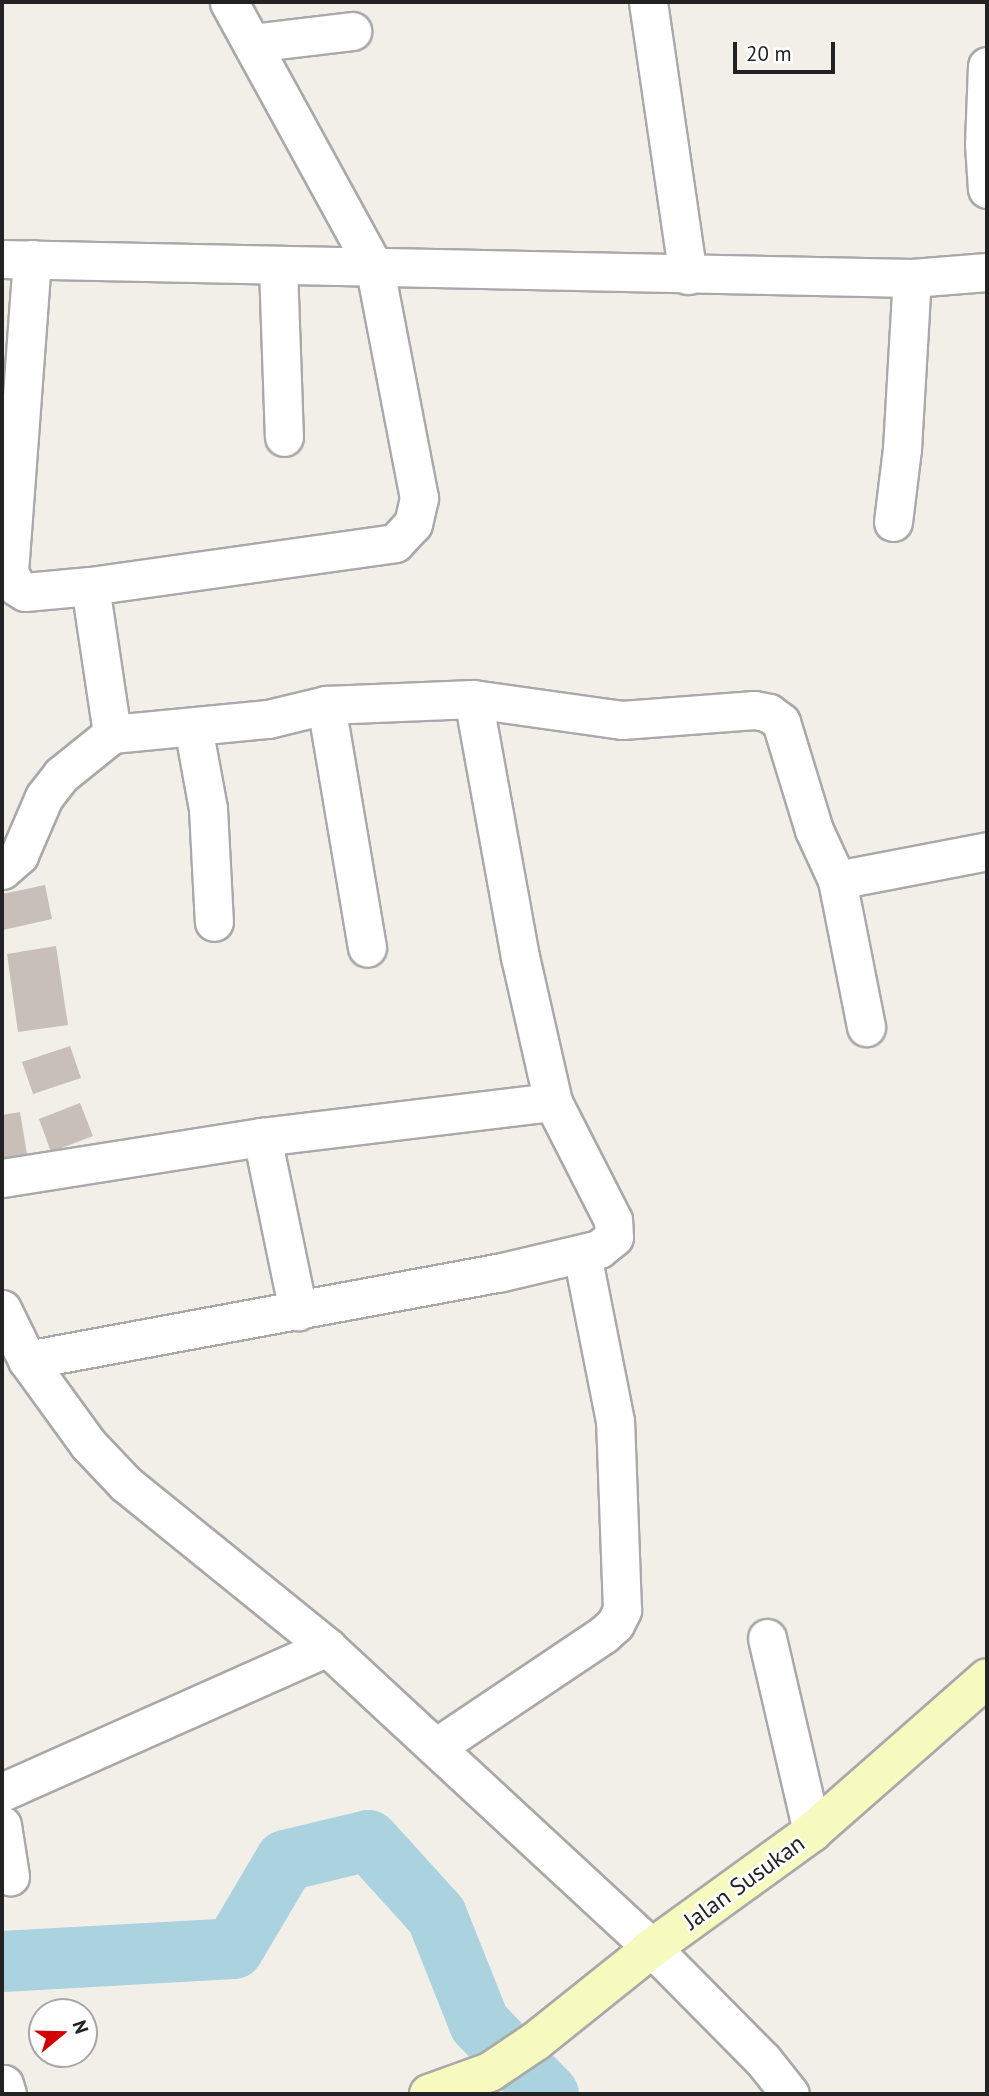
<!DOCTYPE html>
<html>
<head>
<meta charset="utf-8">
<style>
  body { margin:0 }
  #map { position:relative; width:989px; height:2096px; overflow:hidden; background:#f2efe9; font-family:"PT Sans",sans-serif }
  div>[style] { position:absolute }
  .river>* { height:61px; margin:-30.5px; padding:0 30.5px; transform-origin:30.5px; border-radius:30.5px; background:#aad3df }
  .building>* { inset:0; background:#c7bfb8 }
  .roads { filter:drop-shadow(2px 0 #a9a9a9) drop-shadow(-2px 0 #a9a9a9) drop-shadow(0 2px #a9a9a9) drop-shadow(0 -2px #a9a9a9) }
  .street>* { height:37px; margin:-18.5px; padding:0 18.5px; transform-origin:18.5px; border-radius:18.5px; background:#fff }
  .secondary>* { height:38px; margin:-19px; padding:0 19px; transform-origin:19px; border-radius:19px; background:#f7fabf }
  span { translate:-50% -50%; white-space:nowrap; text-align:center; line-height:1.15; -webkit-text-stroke:5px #fff; paint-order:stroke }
  .street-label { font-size:24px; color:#222 }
  .frame { position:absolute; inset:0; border:4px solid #222; pointer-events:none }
  .north { position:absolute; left:28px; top:1998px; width:70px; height:70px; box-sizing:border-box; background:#fff; border:2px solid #a7a7a7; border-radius:50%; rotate:71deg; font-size:19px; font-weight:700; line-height:28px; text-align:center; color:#222 }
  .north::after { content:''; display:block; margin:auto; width:24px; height:32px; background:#d40000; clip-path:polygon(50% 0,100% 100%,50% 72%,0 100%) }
  .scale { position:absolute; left:733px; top:42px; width:102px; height:32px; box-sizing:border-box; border:4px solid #222; border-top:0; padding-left:9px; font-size:21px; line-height:24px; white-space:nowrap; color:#222; -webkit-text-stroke:5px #fff; paint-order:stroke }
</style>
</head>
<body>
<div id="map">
  <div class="river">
    <i style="left:2px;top:1961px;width:231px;rotate:-3.2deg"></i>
    <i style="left:233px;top:1948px;width:102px;rotate:-59.4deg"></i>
    <i style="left:285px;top:1860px;width:85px;rotate:-13.5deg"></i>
    <i style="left:368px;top:1840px;width:101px;rotate:47.8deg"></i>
    <i style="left:436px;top:1915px;width:116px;rotate:68.3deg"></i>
    <i style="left:479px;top:2023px;width:99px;rotate:45.8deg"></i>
  </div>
  <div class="building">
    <i style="clip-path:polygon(45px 885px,52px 919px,3px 930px,2px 894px)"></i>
    <i style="clip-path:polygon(56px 946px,68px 1025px,18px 1032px,7px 954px)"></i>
    <i style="clip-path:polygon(70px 1046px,81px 1078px,33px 1094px,22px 1062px)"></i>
    <i style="clip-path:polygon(80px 1103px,93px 1136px,51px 1152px,39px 1119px)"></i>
    <i style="clip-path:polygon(20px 1112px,28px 1160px,2px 1165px,2px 1115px)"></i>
  </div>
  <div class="roads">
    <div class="street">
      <i style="left:648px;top:2px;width:276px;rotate:81.7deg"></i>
      <i style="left:252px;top:43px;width:101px;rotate:-6.8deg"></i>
      <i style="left:987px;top:66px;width:78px;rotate:92.2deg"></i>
      <i style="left:984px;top:144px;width:45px;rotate:86.2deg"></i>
      <i style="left:2px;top:259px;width:910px;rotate:1.2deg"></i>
      <i style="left:912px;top:278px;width:75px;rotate:-4.6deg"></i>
      <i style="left:32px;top:259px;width:315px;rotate:94.2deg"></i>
      <i style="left:9px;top:573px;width:16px;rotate:60deg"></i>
      <i style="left:17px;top:587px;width:9px;rotate:32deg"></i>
      <i style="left:25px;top:592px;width:65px;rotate:-5.3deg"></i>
      <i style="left:90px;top:586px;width:150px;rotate:81.5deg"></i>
      <i style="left:278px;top:267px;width:170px;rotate:88deg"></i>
      <i style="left:893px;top:522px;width:74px;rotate:-83deg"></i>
      <i style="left:902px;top:449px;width:171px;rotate:-86.7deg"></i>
      <i style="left:90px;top:586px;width:308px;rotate:-8deg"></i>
      <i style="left:395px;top:543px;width:26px;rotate:-47deg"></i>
      <i style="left:413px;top:524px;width:27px;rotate:-77deg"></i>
      <i style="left:419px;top:498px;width:233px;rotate:-100.9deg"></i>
      <i style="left:375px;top:269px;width:304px;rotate:-118.7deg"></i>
      <i style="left:326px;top:705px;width:246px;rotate:80.4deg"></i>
      <i style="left:193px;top:727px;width:83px;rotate:79.6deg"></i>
      <i style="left:208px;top:809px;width:113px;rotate:87deg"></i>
      <i style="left:2px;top:870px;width:23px;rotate:-41deg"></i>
      <i style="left:19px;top:855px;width:63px;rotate:-66.7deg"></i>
      <i style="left:44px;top:797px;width:28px;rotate:-52deg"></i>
      <i style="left:61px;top:775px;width:65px;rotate:-38.8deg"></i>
      <i style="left:112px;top:734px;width:157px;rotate:-5.5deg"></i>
      <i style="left:268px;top:719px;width:60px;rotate:-13.6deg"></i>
      <i style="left:326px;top:705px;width:147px;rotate:-2.3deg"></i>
      <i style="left:473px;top:699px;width:150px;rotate:8deg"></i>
      <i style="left:622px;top:720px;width:133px;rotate:-4.3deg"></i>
      <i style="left:755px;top:710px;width:14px;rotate:12deg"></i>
      <i style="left:769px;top:713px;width:15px;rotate:37deg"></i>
      <i style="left:781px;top:722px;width:113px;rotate:73deg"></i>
      <i style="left:814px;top:830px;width:55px;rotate:65.3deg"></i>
      <i style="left:837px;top:880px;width:153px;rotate:-10.9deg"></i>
      <i style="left:837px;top:880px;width:150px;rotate:78.8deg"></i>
      <i style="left:262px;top:1137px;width:178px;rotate:78.3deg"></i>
      <i style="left:2px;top:1178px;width:263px;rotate:-9deg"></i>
      <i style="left:262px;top:1137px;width:293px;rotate:-6.9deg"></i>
      <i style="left:553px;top:1102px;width:149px;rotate:-102.8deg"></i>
      <i style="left:520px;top:957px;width:262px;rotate:-100.3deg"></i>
      <i style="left:2px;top:1309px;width:57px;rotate:63.9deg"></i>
      <i style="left:27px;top:1360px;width:104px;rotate:54deg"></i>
      <i style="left:88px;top:1444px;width:55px;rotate:46.5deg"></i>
      <i style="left:126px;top:1484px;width:259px;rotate:39deg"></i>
      <i style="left:327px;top:1647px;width:443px;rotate:42.8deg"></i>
      <i style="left:652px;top:1948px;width:158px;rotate:45.3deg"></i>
      <i style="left:763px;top:2060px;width:43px;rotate:51.5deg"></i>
      <i style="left:27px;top:1360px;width:479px;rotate:-10.5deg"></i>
      <i style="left:498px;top:1273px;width:104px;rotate:-13.4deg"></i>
      <i style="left:599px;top:1249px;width:19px;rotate:-39deg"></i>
      <i style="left:614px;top:1237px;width:17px;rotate:-93deg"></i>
      <i style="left:613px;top:1220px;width:132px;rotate:-117deg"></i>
      <i style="left:767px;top:1638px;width:199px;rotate:76.9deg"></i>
      <i style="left:436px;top:1747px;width:202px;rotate:-33.9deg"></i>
      <i style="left:604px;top:1634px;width:15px;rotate:-42deg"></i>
      <i style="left:615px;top:1624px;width:16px;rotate:-63deg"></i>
      <i style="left:622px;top:1610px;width:189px;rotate:-92.1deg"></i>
      <i style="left:615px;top:1421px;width:169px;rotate:-101.2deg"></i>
      <i style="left:2px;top:1792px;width:356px;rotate:-24deg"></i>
      <i style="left:2px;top:1825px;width:52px;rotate:81.1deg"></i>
      <i style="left:4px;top:2084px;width:10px;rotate:73deg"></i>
    </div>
    <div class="secondary">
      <i style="left:429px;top:2094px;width:65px;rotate:-19.8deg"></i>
      <i style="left:490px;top:2072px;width:55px;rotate:-34deg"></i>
      <i style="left:536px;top:2041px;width:149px;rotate:-38.7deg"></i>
      <i style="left:652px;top:1948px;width:198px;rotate:-35.9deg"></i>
      <i style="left:812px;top:1832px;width:233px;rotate:-41.3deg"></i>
    </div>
  </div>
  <div class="street-label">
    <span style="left:744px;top:1882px;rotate:-36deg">Jalan Susukan</span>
  </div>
  <div class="frame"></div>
  <div class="north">N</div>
  <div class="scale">20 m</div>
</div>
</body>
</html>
